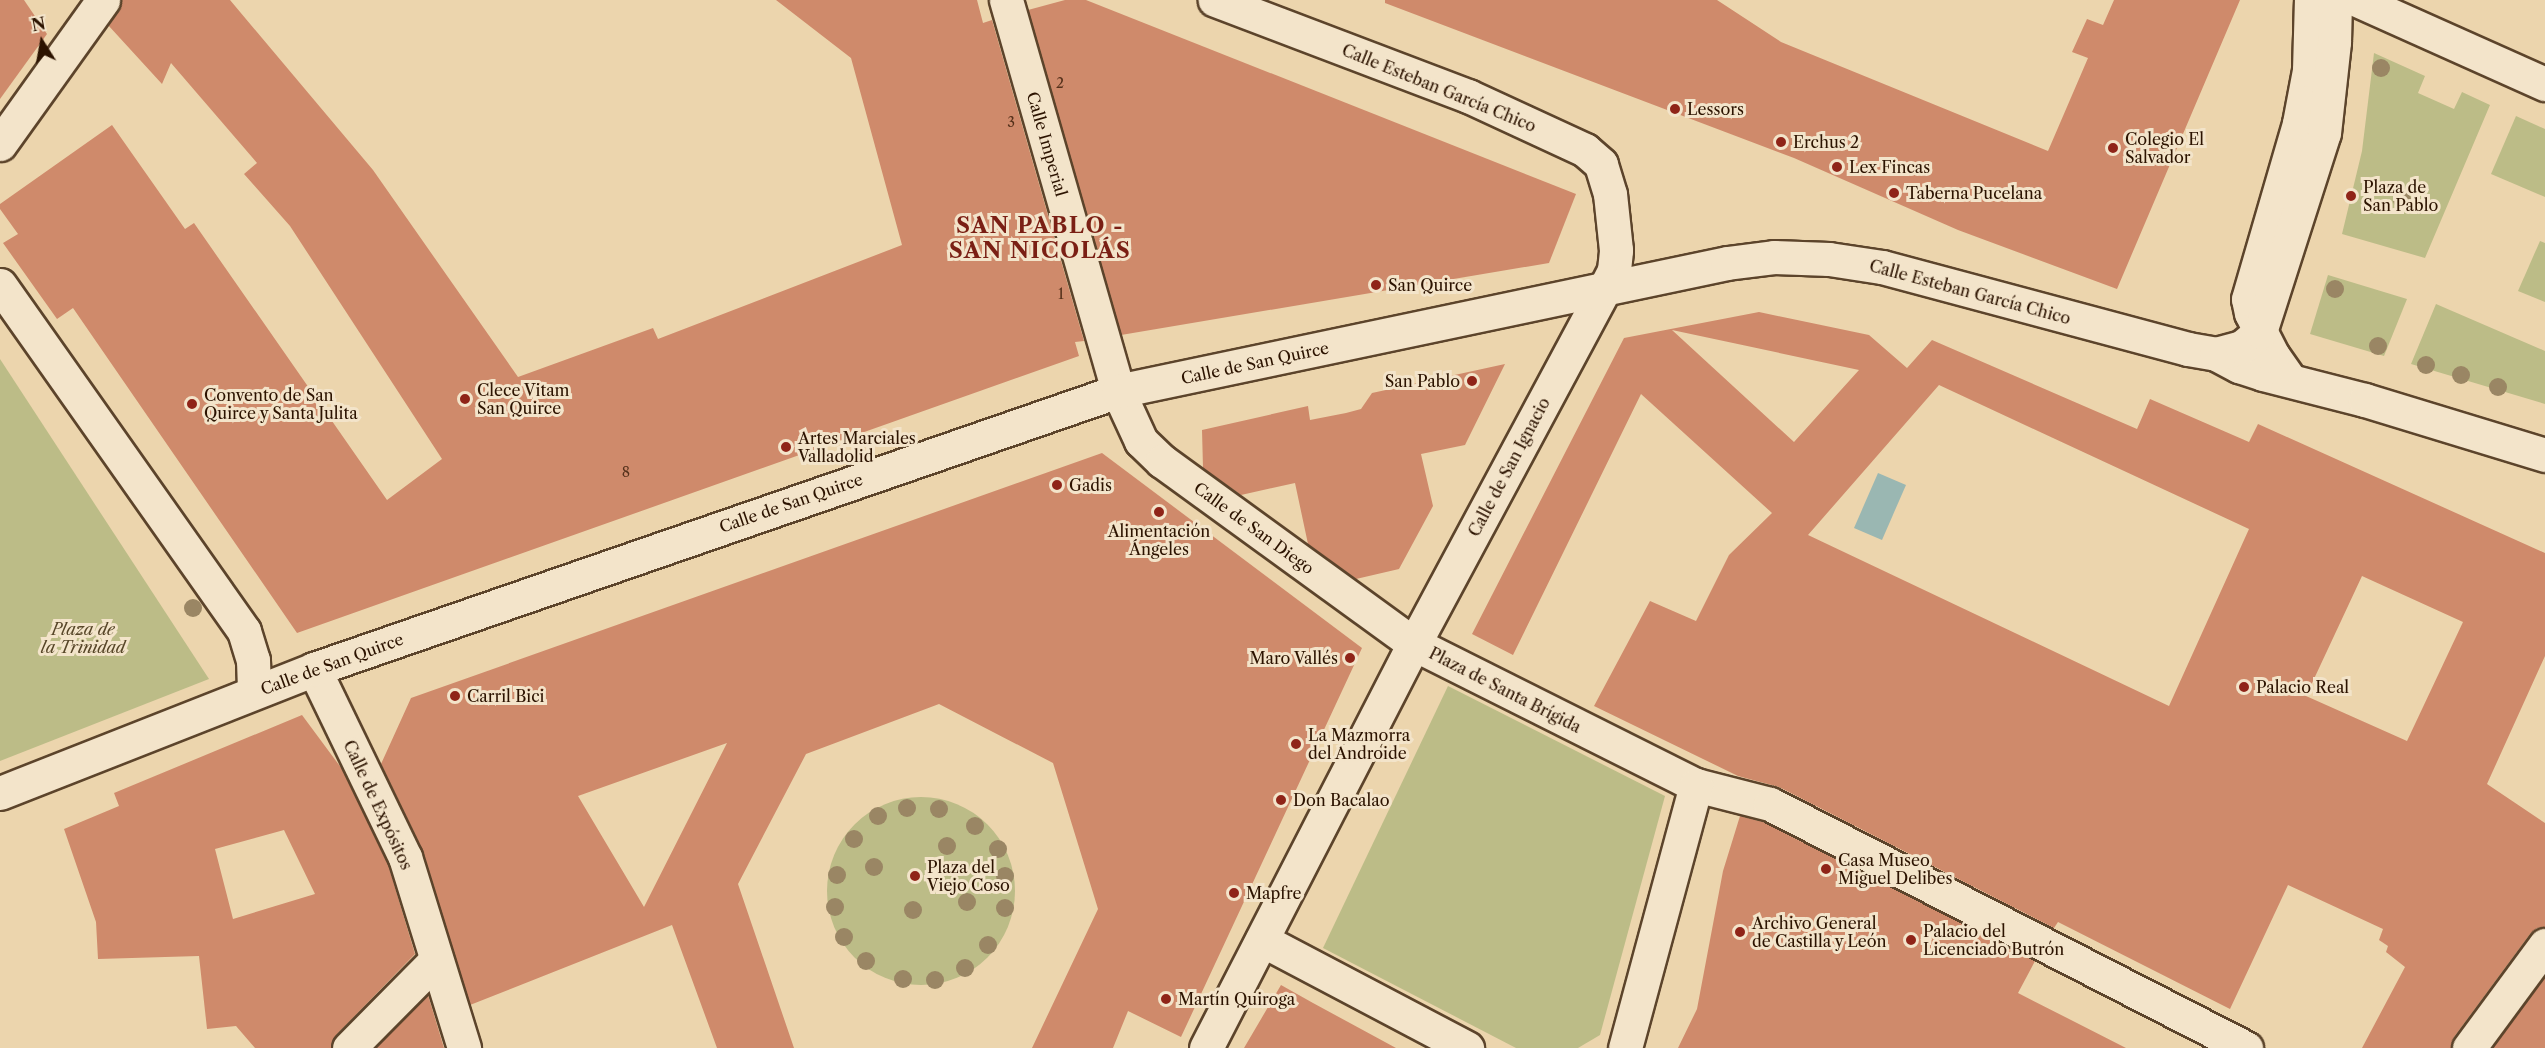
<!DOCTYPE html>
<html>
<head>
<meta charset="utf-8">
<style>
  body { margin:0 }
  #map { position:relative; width:2545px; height:1048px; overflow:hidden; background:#ecd5ad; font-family:"Libre Caslon Text",serif }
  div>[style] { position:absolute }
  .green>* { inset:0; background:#bcbc87 }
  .round { border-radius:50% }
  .water>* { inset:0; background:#9ab7b2 }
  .building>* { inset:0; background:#cf8a6b }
  .roads { filter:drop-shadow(2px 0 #5c442b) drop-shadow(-2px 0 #5c442b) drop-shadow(0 2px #5c442b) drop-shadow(0 -2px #5c442b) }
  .pedestrian>* { height:33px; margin:-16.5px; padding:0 16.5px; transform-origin:16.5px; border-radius:16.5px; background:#f3e4ca }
  .minor>* { height:33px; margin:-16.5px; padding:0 16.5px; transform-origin:16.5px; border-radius:16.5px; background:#f3e4ca }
  .secondary>* { height:33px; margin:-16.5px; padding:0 16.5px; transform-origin:16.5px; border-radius:16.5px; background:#f3e4ca }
  .trees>* { width:18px; height:18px; margin:-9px; border-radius:50%; background:#9a8664 }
  .dots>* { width:16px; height:16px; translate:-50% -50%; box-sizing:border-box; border:3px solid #f3e4ca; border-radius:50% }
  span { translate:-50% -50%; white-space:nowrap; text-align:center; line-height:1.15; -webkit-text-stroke:6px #f3e4ca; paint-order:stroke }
  .number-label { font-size:14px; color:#55311b }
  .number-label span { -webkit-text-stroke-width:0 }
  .street-label { font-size:16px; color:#2c1300 }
  .poi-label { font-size:16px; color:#2c1300 }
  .left { translate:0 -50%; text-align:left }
  .right { translate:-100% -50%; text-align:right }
  .park-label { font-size:16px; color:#574628; font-style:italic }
  .district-label { font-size:22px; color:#7a1f14; font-weight:700; letter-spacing:1.5px }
  .north { position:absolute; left:12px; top:12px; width:60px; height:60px; -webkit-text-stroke:4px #f3e4ca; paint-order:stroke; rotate:349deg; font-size:16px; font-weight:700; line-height:24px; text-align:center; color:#2c1300 }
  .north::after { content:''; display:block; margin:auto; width:21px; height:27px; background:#2c1300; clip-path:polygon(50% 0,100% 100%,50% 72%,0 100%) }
</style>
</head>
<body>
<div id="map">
  <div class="green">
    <i style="clip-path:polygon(2374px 53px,2425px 76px,2418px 93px,2454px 109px,2462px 92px,2490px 105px,2425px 258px,2342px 234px,2362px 151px)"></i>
    <i style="clip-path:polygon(2516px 116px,2545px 129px,2545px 197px,2491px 174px)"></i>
    <i style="clip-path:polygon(2540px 241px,2545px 243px,2545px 302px,2518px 291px)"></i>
    <i style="clip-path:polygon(2328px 275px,2407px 299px,2384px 356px,2310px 334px)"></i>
    <i style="clip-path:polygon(2436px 304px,2545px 351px,2545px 404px,2411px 364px)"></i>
    <i style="clip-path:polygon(0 359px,209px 679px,0 761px)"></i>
    <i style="clip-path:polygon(1448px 686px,1665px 796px,1600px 1035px,1578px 1048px,1516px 1048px,1323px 948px)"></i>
    <i class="round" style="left:827px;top:797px;width:188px;height:188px"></i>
  </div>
  <div class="water">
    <i style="clip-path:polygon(1878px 473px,1906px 485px,1882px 540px,1854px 528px)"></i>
  </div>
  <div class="building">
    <i style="clip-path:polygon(0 0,24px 0,47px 34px,0 99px)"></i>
    <i style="clip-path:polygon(121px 0,230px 0,373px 170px,518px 377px,653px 328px,658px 339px,902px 245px,851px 58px,776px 0,977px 0,983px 23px,992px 20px,1084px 341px,1075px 342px,1079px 356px,297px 633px,73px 308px,57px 319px,3px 243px,18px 234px,0 209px,0 204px,112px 125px,185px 229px,194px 223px,387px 500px,442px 459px,290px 226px,244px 174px,257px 163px,171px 63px,162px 84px,108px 25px,119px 10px)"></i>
    <i style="clip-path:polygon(1065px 0,1086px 0,1576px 194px,1549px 263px,1121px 335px,1028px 10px)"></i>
    <i style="clip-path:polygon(1385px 0,1717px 0,1781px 42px,2048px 151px,2088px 58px,2072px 52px,2087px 19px,2103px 25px,2114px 0,2240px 0,2117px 289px,1958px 230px,1794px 158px,1385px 3px)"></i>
    <i style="clip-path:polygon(evenodd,1759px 312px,1869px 335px,1907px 368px,1932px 340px,2137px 429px,2150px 399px,2249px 442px,2258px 424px,2545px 553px,2545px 656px,2487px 784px,2545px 823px,2545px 927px,2537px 928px,2530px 934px,2454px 1037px,2451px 1048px,2362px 1048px,2405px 967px,2386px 952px,2388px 946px,2379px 940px,2383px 929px,2288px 885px,2230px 1009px,2058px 922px,2054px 928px,1779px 787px,1738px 776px,1594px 706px,1650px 601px,1696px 621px,1729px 555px,1772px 513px,1641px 394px,1513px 655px,1472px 634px,1624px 338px,1759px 312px,1672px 330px,1859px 370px,1794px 442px,1672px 330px,1759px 312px,1939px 385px,2249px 529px,2169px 706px,1808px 535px,1939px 385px,1759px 312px,2362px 576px,2463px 622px,2407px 741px,2306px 696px,2362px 576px)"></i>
    <i style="clip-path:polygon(1505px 364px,1465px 445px,1421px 454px,1433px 506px,1399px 569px,1356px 579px,1308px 544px,1295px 483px,1241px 495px,1203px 468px,1202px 430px,1308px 406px,1310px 420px,1346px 413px,1361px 409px,1372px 393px)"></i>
    <i style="clip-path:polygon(evenodd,1102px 453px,1362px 648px,1181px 1037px,1128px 1011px,1113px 1048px,1032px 1048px,1098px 909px,1053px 763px,939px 704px,806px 754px,738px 884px,794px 1048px,717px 1048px,672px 925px,470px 1005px,423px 851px,381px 764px,411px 698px,1102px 453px,727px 743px,644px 907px,578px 796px,727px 743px)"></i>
    <i style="clip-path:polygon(evenodd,302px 715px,342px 769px,388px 864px,415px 954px,336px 1035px,331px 1048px,255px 1048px,236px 1026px,207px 1029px,199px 956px,98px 959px,96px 922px,64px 829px,119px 806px,114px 793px,302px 715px,284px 830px,315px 894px,233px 919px,215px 849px,284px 830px)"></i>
    <i style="clip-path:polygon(1740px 816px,1763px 822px,2035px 961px,2018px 993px,2126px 1048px,1678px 1048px,1697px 1009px,1723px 871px)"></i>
    <i style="clip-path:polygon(2545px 977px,2545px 1048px,2492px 1048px)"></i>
    <i style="clip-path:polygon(1281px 985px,1313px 1003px,1396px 1048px,1244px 1048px)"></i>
    <i style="clip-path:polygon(428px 995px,444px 1048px,375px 1048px)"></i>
  </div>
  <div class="roads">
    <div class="pedestrian">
      <i style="left:2357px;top:0;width:206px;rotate:24.1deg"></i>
      <i style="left:0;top:144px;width:177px;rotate:-54.4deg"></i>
      <i style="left:314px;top:669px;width:209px;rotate:64.2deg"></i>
      <i style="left:405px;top:857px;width:200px;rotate:72.8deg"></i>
      <i style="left:1696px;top:785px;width:76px;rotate:14.4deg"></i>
      <i style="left:1770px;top:804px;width:535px;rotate:27.14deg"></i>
      <i style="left:349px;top:1048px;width:124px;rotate:-45.3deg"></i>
      <i style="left:2469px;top:1048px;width:128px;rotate:-53.6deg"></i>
    </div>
    <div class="minor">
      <i style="left:1006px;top:0;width:407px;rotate:74deg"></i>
      <i style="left:1118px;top:391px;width:55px;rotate:65.3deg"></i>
      <i style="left:1141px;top:441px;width:29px;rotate:44deg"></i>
      <i style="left:1162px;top:461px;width:311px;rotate:36deg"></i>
      <i style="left:1414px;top:644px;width:315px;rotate:26.6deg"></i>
      <i style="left:1696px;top:785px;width:272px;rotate:105.1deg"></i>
      <i style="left:0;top:285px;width:423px;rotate:54.8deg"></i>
      <i style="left:244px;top:631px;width:30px;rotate:73deg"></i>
      <i style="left:253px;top:660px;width:31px;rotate:88deg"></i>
      <i style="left:2216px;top:354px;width:26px;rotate:28deg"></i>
      <i style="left:2239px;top:366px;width:25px;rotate:18deg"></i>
      <i style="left:2263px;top:374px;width:105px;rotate:14.3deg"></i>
      <i style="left:2365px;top:400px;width:188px;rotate:17deg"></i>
      <i style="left:2290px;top:380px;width:29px;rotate:-125deg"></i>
      <i style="left:2273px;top:356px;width:48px;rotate:-117.1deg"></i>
      <i style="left:2251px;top:313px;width:14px;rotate:-102deg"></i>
      <i style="left:2248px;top:299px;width:183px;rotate:-73.8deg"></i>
      <i style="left:2299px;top:123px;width:54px;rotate:-79.3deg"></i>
      <i style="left:2309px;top:70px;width:70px;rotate:-88.4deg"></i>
      <i style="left:1262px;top:940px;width:232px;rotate:27.8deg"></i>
      <i style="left:1206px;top:1048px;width:454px;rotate:-62.8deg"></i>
      <i style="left:1414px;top:644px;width:402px;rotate:-61.8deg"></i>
      <i style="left:1604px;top:290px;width:22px;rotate:-63deg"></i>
      <i style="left:1614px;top:270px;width:20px;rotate:-84deg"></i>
      <i style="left:1616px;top:250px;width:56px;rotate:-96.1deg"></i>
      <i style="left:1610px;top:194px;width:31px;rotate:-107deg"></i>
      <i style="left:1601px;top:164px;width:21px;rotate:-139deg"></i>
      <i style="left:1585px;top:150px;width:129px;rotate:-155.2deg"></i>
      <i style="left:1468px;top:96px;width:271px;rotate:-159.2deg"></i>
    </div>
    <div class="secondary">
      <i style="left:0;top:793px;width:338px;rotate:-21.5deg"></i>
      <i style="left:314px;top:669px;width:851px;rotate:-19.07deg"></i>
      <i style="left:1118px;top:391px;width:622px;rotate:-11.87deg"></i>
      <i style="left:1727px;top:263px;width:47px;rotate:-7.3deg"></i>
      <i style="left:1774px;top:257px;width:55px;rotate:2.1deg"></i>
      <i style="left:1829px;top:259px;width:54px;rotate:8.6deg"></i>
      <i style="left:1882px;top:267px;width:317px;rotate:15deg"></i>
      <i style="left:2188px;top:349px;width:28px;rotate:10deg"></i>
      <i style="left:2216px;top:354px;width:27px;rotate:-15deg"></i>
      <i style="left:2242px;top:347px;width:23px;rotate:-40deg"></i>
      <i style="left:2260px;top:332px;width:209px;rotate:-72.2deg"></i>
      <i style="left:2324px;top:133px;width:92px;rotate:-83.7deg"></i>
      <i style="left:2334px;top:42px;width:42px;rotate:-88.6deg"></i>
    </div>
  </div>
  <div class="trees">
    <i style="left:2381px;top:68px"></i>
    <i style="left:2402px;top:200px"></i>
    <i style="left:2335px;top:289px"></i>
    <i style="left:2378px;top:346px"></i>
    <i style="left:2426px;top:365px"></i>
    <i style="left:2461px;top:375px"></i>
    <i style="left:2498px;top:387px"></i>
    <i style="left:193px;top:608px"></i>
    <i style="left:907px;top:808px"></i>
    <i style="left:939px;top:809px"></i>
    <i style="left:878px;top:816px"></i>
    <i style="left:975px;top:826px"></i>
    <i style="left:854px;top:839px"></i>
    <i style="left:947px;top:846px"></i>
    <i style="left:998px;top:849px"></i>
    <i style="left:874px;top:867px"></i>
    <i style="left:837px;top:875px"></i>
    <i style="left:1005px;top:876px"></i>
    <i style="left:967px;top:902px"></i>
    <i style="left:835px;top:907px"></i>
    <i style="left:1005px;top:908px"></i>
    <i style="left:913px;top:910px"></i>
    <i style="left:844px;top:937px"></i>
    <i style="left:988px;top:945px"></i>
    <i style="left:866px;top:961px"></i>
    <i style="left:965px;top:968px"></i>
    <i style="left:903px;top:979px"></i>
    <i style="left:935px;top:980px"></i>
  </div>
  <div class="dots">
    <i style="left:1675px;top:109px;background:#8f2418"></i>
    <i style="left:1781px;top:142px;background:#8f2418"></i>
    <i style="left:2113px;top:148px;background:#8f2418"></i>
    <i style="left:1837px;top:167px;background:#8f2418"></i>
    <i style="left:1894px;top:193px;background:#8f2418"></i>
    <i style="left:2351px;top:196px;background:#8f2418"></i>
    <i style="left:1376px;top:285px;background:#8f2418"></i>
    <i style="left:1472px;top:381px;background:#8f2418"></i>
    <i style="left:465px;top:399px;background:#8f2418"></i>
    <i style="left:192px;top:404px;background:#8f2418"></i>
    <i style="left:786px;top:447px;background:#8f2418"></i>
    <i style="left:1057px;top:485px;background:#8f2418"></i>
    <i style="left:1159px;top:512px;background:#8f2418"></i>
    <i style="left:1350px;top:658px;background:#8f2418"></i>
    <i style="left:2244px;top:687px;background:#8f2418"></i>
    <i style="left:455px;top:696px;background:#8f2418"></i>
    <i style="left:1296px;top:744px;background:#8f2418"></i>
    <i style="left:1281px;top:800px;background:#8f2418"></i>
    <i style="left:1826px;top:869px;background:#8f2418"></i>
    <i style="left:915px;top:876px;background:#8f2418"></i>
    <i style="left:1234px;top:893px;background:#8f2418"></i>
    <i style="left:1740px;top:932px;background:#8f2418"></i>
    <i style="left:1911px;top:940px;background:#8f2418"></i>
    <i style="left:1166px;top:999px;background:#8f2418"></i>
  </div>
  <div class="number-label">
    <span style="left:1060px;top:83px">2</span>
    <span style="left:1011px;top:122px">3</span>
    <span style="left:1061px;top:294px">1</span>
    <span style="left:626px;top:472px">8</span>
  </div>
  <div class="street-label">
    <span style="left:1439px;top:88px;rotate:22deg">Calle Esteban García Chico</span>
    <span style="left:1047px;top:144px;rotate:74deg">Calle Imperial</span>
    <span style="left:1970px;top:292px;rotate:15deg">Calle Esteban García Chico</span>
    <span style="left:1255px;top:363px;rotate:-12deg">Calle de San Quirce</span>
    <span style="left:1509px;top:467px;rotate:-62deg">Calle de San Ignacio</span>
    <span style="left:791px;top:503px;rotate:-19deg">Calle de San Quirce</span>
    <span style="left:1254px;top:528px;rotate:36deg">Calle de San Diego</span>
    <span style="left:332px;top:664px;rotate:-20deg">Calle de San Quirce</span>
    <span style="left:1505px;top:690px;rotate:27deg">Plaza de Santa Brígida</span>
    <span style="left:378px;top:805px;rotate:65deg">Calle de Expósitos</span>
  </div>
  <div class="poi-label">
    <span class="left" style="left:1687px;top:109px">Lessors</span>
    <span class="left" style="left:2125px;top:148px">Colegio El<br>Salvador</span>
    <span class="left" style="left:1793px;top:142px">Erchus 2</span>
    <span class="left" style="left:1849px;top:167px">Lex Fincas</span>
    <span class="left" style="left:2363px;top:196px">Plaza de<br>San Pablo</span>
    <span class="left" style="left:1906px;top:193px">Taberna Pucelana</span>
    <span class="left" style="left:1388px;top:285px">San Quirce</span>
    <span class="right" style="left:1460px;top:381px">San Pablo</span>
    <span class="left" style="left:477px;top:399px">Clece Vitam<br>San Quirce</span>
    <span class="left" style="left:204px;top:404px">Convento de San<br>Quirce y Santa Julita</span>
    <span class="left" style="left:798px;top:447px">Artes Marciales<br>Valladolid</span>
    <span class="left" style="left:1069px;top:485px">Gadis</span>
    <span style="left:1159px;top:540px">Alimentación<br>Ángeles</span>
    <span class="right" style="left:1338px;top:658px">Maro Vallés</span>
    <span class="left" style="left:2256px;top:687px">Palacio Real</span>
    <span class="left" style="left:467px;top:696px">Carril Bici</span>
    <span class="left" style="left:1308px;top:744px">La Mazmorra<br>del Androide</span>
    <span class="left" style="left:1293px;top:800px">Don Bacalao</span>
    <span class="left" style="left:1838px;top:869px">Casa Museo<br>Miguel Delibes</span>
    <span class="left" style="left:927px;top:876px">Plaza del<br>Viejo Coso</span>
    <span class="left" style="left:1246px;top:893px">Mapfre</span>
    <span class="left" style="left:1752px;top:932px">Archivo General<br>de Castilla y León</span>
    <span class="left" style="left:1923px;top:940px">Palacio del<br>Licenciado Butrón</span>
    <span class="left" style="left:1178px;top:999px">Martín Quiroga</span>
  </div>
  <div class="park-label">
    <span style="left:83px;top:638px">Plaza de<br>la Trinidad</span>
  </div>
  <div class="district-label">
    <span style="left:1040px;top:238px">SAN PABLO -<br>SAN NICOLÁS</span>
  </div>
  <div class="north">N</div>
</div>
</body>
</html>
